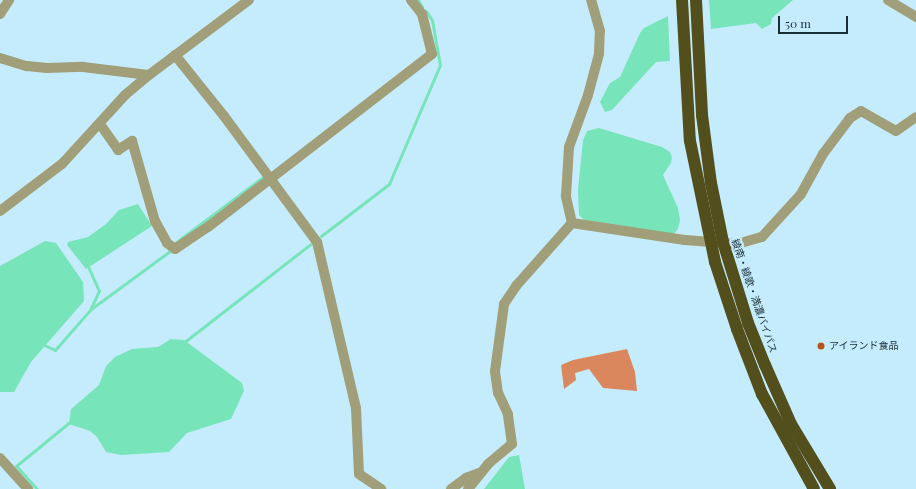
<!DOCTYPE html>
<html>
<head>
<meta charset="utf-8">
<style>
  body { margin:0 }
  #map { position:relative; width:916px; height:489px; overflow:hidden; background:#c5ecfd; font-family:"Playfair Display","Noto Sans JP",serif }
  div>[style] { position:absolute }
  .forest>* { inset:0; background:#db875e }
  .water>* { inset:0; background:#78e4ba }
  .stream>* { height:3px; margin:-1.5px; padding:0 1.5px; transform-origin:1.5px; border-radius:1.5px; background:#78e4ba }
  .minor>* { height:10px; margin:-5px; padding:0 5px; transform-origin:5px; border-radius:5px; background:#a19f79 }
  .highway>* { height:12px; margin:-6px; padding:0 6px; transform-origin:6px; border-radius:6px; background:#524f1c }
  .dots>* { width:11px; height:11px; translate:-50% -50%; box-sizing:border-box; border:2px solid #c5ecfd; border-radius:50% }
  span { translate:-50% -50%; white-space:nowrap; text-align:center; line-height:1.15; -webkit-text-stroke:4px #c5ecfd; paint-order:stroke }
  .street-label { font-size:10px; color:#192d34 }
  .poi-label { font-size:10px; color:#192d34 }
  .left { translate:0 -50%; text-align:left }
  .scale { position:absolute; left:778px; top:16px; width:70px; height:18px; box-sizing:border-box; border:2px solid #192d34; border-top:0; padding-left:5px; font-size:12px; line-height:14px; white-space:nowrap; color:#192d34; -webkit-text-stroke:3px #c5ecfd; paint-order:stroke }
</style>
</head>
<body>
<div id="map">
  <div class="forest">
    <i style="clip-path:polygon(627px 349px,635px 372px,637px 391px,603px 388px,589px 369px,575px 373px,576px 380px,564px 389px,561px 365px,573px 360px)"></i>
  </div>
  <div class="water">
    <i style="clip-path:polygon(709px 0,793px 0,772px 18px,771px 24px,762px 29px,756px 23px,711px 29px)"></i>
    <i style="clip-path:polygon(668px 16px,670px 61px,656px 62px,612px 110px,605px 112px,600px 102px,610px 83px,620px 77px,640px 33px,644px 28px)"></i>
    <i style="clip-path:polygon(599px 128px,662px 147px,670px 152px,672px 157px,671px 163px,663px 175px,678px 208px,680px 220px,678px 229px,673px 235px,584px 220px,579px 215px,578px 189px,583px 140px,587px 131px)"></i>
    <i style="clip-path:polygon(138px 204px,152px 226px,86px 269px,67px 245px,68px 242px,88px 237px,106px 224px,119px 210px)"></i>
    <i style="clip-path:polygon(45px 241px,56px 243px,83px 282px,84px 301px,31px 362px,14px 392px,0 392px,0 266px)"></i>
    <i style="clip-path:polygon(171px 339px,184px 340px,242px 383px,244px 391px,231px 419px,187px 433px,169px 452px,121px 455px,106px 452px,97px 437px,90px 431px,69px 424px,71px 409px,99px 385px,106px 366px,115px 357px,132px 349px,158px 347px)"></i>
    <i style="clip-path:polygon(519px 455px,525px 489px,484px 489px,509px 457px)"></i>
  </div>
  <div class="stream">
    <i style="left:418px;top:0;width:8px;rotate:60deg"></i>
    <i style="left:321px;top:236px;width:86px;rotate:-37.4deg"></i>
    <i style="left:389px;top:184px;width:129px;rotate:-66.8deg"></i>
    <i style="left:440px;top:65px;width:46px;rotate:-100.1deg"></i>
    <i style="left:432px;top:20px;width:11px;rotate:-124deg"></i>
    <i style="left:175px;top:243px;width:110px;rotate:-36.9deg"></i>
    <i style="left:91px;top:309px;width:98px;rotate:-36.3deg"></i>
    <i style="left:183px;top:343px;width:165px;rotate:-37.8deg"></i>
    <i style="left:44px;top:345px;width:12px;rotate:24deg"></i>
    <i style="left:55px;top:350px;width:53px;rotate:-48.8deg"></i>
    <i style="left:90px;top:310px;width:21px;rotate:-65deg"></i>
    <i style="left:99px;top:291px;width:27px;rotate:-114deg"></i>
    <i style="left:37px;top:489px;width:31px;rotate:-132deg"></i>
    <i style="left:16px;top:466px;width:71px;rotate:-39.3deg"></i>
  </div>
  <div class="minor">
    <i style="left:888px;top:0;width:33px;rotate:31deg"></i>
    <i style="left:0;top:14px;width:17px;rotate:-57deg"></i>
    <i style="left:175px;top:55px;width:78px;rotate:51.2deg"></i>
    <i style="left:224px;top:116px;width:157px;rotate:53.6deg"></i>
    <i style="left:317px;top:242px;width:171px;rotate:76.8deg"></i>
    <i style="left:356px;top:408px;width:66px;rotate:87.4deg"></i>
    <i style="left:359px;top:474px;width:27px;rotate:34deg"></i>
    <i style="left:0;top:58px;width:28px;rotate:17deg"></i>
    <i style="left:27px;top:66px;width:20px;rotate:6deg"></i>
    <i style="left:47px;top:68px;width:36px;rotate:-2deg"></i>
    <i style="left:83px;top:67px;width:66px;rotate:6.9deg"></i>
    <i style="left:100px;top:124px;width:32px;rotate:55deg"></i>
    <i style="left:118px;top:150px;width:17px;rotate:-33deg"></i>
    <i style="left:132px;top:141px;width:83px;rotate:74deg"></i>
    <i style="left:155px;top:221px;width:25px;rotate:61deg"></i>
    <i style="left:167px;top:243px;width:10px;rotate:37deg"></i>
    <i style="left:175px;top:249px;width:40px;rotate:-34deg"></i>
    <i style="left:208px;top:227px;width:283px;rotate:-37.7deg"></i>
    <i style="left:432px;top:54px;width:41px;rotate:-104deg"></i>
    <i style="left:422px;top:14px;width:18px;rotate:-128deg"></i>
    <i style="left:0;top:211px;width:78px;rotate:-37.2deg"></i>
    <i style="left:62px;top:164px;width:93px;rotate:-47.6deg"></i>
    <i style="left:125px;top:95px;width:31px;rotate:-40deg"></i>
    <i style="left:149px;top:75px;width:125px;rotate:-36.9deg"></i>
    <i style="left:572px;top:223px;width:114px;rotate:8.6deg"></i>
    <i style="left:685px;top:240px;width:52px;rotate:4.4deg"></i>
    <i style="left:737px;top:244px;width:26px;rotate:-16deg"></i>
    <i style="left:762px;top:237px;width:58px;rotate:-47.8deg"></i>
    <i style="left:801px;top:194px;width:46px;rotate:-61.2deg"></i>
    <i style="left:823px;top:154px;width:45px;rotate:-53.1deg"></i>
    <i style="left:850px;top:118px;width:13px;rotate:-32deg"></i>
    <i style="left:861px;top:111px;width:40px;rotate:29.7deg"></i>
    <i style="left:896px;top:131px;width:24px;rotate:-35deg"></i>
    <i style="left:572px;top:223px;width:28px;rotate:-103deg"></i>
    <i style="left:566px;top:196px;width:49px;rotate:-86.5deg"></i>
    <i style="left:569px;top:147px;width:55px;rotate:-69.9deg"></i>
    <i style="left:588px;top:95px;width:42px;rotate:-75deg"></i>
    <i style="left:599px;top:54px;width:23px;rotate:-88deg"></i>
    <i style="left:600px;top:31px;width:32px;rotate:-106deg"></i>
    <i style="left:0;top:458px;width:42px;rotate:47.9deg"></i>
    <i style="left:451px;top:489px;width:19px;rotate:-36deg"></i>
    <i style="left:466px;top:478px;width:14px;rotate:-21deg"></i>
    <i style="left:468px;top:489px;width:32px;rotate:-51deg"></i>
    <i style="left:488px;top:464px;width:31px;rotate:-40deg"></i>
    <i style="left:512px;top:444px;width:30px;rotate:-98deg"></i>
    <i style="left:508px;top:414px;width:23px;rotate:-115deg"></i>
    <i style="left:498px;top:393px;width:22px;rotate:-98deg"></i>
    <i style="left:495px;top:371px;width:68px;rotate:-82.3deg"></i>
    <i style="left:504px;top:304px;width:22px;rotate:-56deg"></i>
    <i style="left:516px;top:286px;width:84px;rotate:-48.4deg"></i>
  </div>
  <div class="highway">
    <i style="left:682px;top:0;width:141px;rotate:86.8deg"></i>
    <i style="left:690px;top:141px;width:124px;rotate:78.3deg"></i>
    <i style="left:715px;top:262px;width:71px;rotate:71.8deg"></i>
    <i style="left:737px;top:329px;width:70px;rotate:69deg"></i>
    <i style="left:762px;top:394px;width:108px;rotate:61.3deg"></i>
    <i style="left:696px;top:0;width:115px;rotate:87deg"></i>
    <i style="left:702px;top:115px;width:69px;rotate:82.5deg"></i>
    <i style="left:711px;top:183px;width:60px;rotate:78.5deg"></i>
    <i style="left:723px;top:242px;width:85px;rotate:72.8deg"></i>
    <i style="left:748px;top:323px;width:45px;rotate:68deg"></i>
    <i style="left:765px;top:365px;width:64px;rotate:66.2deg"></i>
    <i style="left:791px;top:424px;width:76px;rotate:59deg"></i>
  </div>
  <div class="dots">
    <i style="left:821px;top:346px;background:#b7541a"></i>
  </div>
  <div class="street-label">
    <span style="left:754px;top:296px;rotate:71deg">綾南・綾歌・満濃バイパス</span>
  </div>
  <div class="poi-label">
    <span class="left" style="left:829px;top:346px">アイランド食品</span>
  </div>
  <div class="scale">50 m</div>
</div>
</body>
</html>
